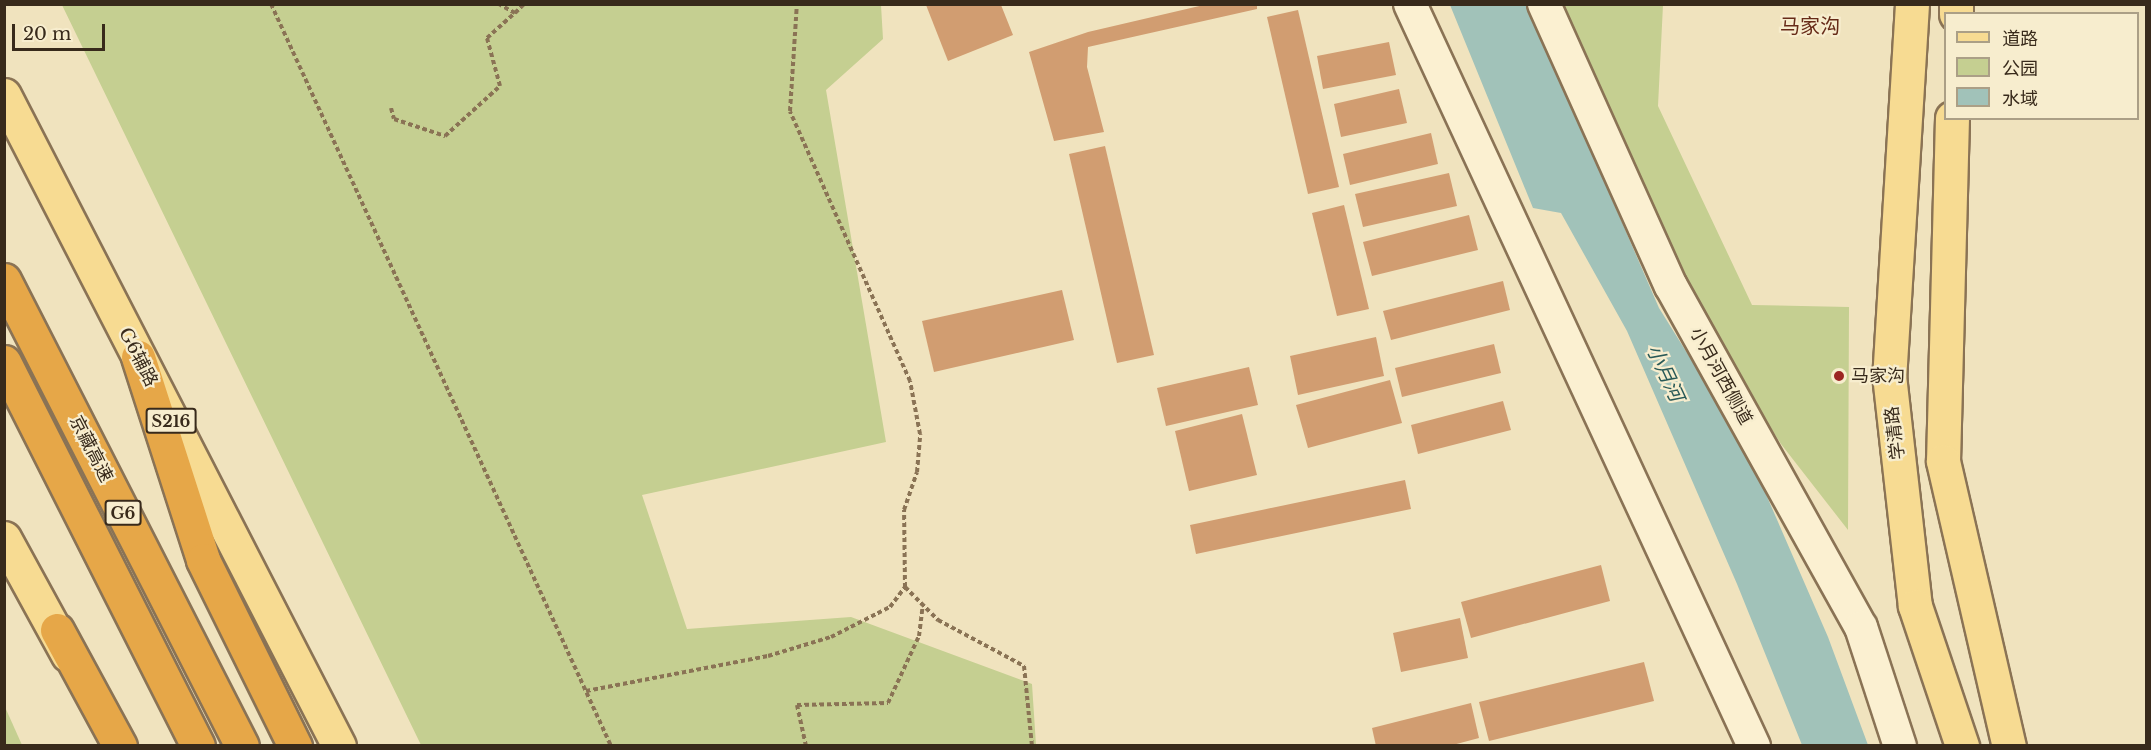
<!DOCTYPE html>
<html>
<head>
<meta charset="utf-8">
<style>
  body { margin:0 }
  #map { position:relative; width:2151px; height:750px; overflow:hidden; background:#f0e3be; font-family:"Libre Baskerville","Noto Sans SC",serif }
  div>[style] { position:absolute }
  .green>* { inset:0; background:#c5cf91 }
  .water>* { inset:0; background:#a1c2b9 }
  .building>* { inset:0; background:#d19d71 }
  .path>* { height:4px; margin-top:-2px; transform-origin:0; background:repeating-linear-gradient(90deg,#8a7355 0 4.5px,transparent 0 7.5px) }
  .roads { filter:drop-shadow(2px 0 #8a7355) drop-shadow(-2px 0 #8a7355) drop-shadow(0 2px #8a7355) drop-shadow(0 -2px #8a7355) }
  .minor>* { height:32px; margin:-16px; padding:0 16px; transform-origin:16px; border-radius:16px; background:#fbf0d1 }
  .major>* { height:33px; margin:-16.5px; padding:0 16.5px; transform-origin:16.5px; border-radius:16.5px; background:#f7db92 }
  .highway>* { height:33px; margin:-16.5px; padding:0 16.5px; transform-origin:16.5px; border-radius:16.5px; background:#e6a748 }
  .dots>* { width:16px; height:16px; translate:-50% -50%; box-sizing:border-box; border:3px solid #f7edce; border-radius:50% }
  span { translate:-50% -50%; white-space:nowrap; text-align:center; line-height:1.15; -webkit-text-stroke:4.5px #f7edce; paint-order:stroke }
  .shield-label span { padding:2px 4px; background:#f7edce; border:2px solid; border-radius:4px; -webkit-text-stroke-width:0 }
  .shield-label { font-size:16px; color:#382a1b; font-weight:700 }
  .street-label { font-size:18px; color:#382a1b }
  .poi-label { font-size:18px; color:#382a1b }
  .left { translate:0 -50%; text-align:left }
  .neighbourhood-label { font-size:20px; color:#672b18 }
  .water-label { font-size:20px; color:#295957; font-style:italic }
  .frame { position:absolute; inset:0; border:6px solid #382a1b; pointer-events:none }
  .legend { position:absolute; left:1944px; top:12px; width:195px; height:108px; box-sizing:border-box; background:#f7edce; border:2px solid #ab9f86; margin:0; padding:8px 10px; list-style:none; font-size:18px; color:#382a1b }
  .legend li { display:flex; align-items:center; gap:12px; height:30px }
  .legend b { width:30px; border:2px solid #ab9f86 }
  .scale { position:absolute; left:12px; top:24px; width:93px; height:27px; box-sizing:border-box; border:3px solid #382a1b; border-top:0; padding-left:8px; font-size:18px; line-height:21px; white-space:nowrap; color:#382a1b; -webkit-text-stroke:4px #f7edce; paint-order:stroke }
</style>
</head>
<body>
<div id="map">
  <div class="green">
    <i style="clip-path:polygon(62px 5px,881px 5px,883px 39px,826px 90px,886px 442px,642px 495px,687px 629px,851px 617px,1032px 684px,1036px 745px,421px 745px)"></i>
    <i style="clip-path:polygon(1560px 5px,1663px 5px,1658px 106px,1752px 305px,1849px 307px,1848px 530px,1781px 444px,1722px 352px,1620px 149px)"></i>
    <i style="clip-path:polygon(4px 707px,5px 707px,22px 745px,5px 745px)"></i>
  </div>
  <div class="water">
    <i style="clip-path:polygon(1450px 5px,1528px 5px,1659px 308px,1745px 446px,1828px 637px,1868px 745px,1802px 745px,1737px 584px,1627px 331px,1561px 213px,1533px 208px)"></i>
  </div>
  <div class="building">
    <i style="clip-path:polygon(1208px 4px,1257px 4px,1257px 9px,1088px 47px,1087px 67px,1104px 132px,1054px 141px,1029px 52px,1088px 32px)"></i>
    <i style="clip-path:polygon(926px 5px,1001px 5px,1013px 35px,948px 61px)"></i>
    <i style="clip-path:polygon(1298px 10px,1339px 187px,1308px 194px,1267px 17px)"></i>
    <i style="clip-path:polygon(1389px 42px,1396px 75px,1323px 89px,1317px 56px)"></i>
    <i style="clip-path:polygon(1399px 89px,1407px 123px,1341px 137px,1334px 104px)"></i>
    <i style="clip-path:polygon(1431px 133px,1438px 164px,1350px 185px,1343px 154px)"></i>
    <i style="clip-path:polygon(1105px 146px,1154px 355px,1117px 363px,1069px 154px)"></i>
    <i style="clip-path:polygon(1449px 173px,1457px 206px,1363px 227px,1355px 194px)"></i>
    <i style="clip-path:polygon(1344px 205px,1369px 309px,1337px 316px,1312px 213px)"></i>
    <i style="clip-path:polygon(1469px 215px,1478px 250px,1372px 276px,1363px 242px)"></i>
    <i style="clip-path:polygon(1503px 281px,1510px 310px,1391px 340px,1383px 311px)"></i>
    <i style="clip-path:polygon(1062px 290px,1074px 340px,934px 372px,922px 321px)"></i>
    <i style="clip-path:polygon(1376px 337px,1384px 376px,1298px 395px,1290px 356px)"></i>
    <i style="clip-path:polygon(1494px 344px,1501px 373px,1402px 397px,1395px 368px)"></i>
    <i style="clip-path:polygon(1249px 367px,1258px 405px,1166px 426px,1157px 388px)"></i>
    <i style="clip-path:polygon(1390px 380px,1402px 423px,1308px 448px,1296px 405px)"></i>
    <i style="clip-path:polygon(1503px 401px,1511px 430px,1418px 454px,1411px 425px)"></i>
    <i style="clip-path:polygon(1242px 414px,1257px 475px,1189px 491px,1175px 431px)"></i>
    <i style="clip-path:polygon(1405px 480px,1411px 509px,1196px 554px,1190px 525px)"></i>
    <i style="clip-path:polygon(1601px 565px,1610px 601px,1471px 638px,1461px 602px)"></i>
    <i style="clip-path:polygon(1460px 618px,1468px 658px,1401px 672px,1393px 633px)"></i>
    <i style="clip-path:polygon(1644px 662px,1654px 701px,1489px 741px,1479px 702px)"></i>
    <i style="clip-path:polygon(1471px 703px,1479px 738px,1449px 746px,1376px 746px,1372px 728px)"></i>
  </div>
  <div class="path">
    <i style="left:271px;top:4px;width:816px;rotate:65.38deg"></i>
    <i style="left:515px;top:13px;width:13px;rotate:-45deg"></i>
    <i style="left:391px;top:108px;width:11px;rotate:75deg"></i>
    <i style="left:394px;top:119px;width:54px;rotate:18.4deg"></i>
    <i style="left:445px;top:136px;width:74px;rotate:-42.3deg"></i>
    <i style="left:500px;top:86px;width:50px;rotate:-105.2deg"></i>
    <i style="left:487px;top:38px;width:38px;rotate:-42deg"></i>
    <i style="left:515px;top:13px;width:18px;rotate:-151deg"></i>
    <i style="left:905px;top:587px;width:47px;rotate:45deg"></i>
    <i style="left:938px;top:620px;width:98px;rotate:28.1deg"></i>
    <i style="left:1024px;top:666px;width:80px;rotate:84.3deg"></i>
    <i style="left:586px;top:691px;width:185px;rotate:-10.9deg"></i>
    <i style="left:768px;top:656px;width:66px;rotate:-16.8deg"></i>
    <i style="left:831px;top:637px;width:66px;rotate:-27deg"></i>
    <i style="left:890px;top:607px;width:25px;rotate:-53deg"></i>
    <i style="left:905px;top:587px;width:77px;rotate:-90.7deg"></i>
    <i style="left:904px;top:510px;width:40px;rotate:-71.1deg"></i>
    <i style="left:917px;top:472px;width:38px;rotate:-85deg"></i>
    <i style="left:920px;top:434px;width:54px;rotate:-100.7deg"></i>
    <i style="left:910px;top:381px;width:295px;rotate:-114deg"></i>
    <i style="left:790px;top:111px;width:107px;rotate:-86.3deg"></i>
    <i style="left:806px;top:746px;width:42px;rotate:-102.4deg"></i>
    <i style="left:797px;top:705px;width:91px;rotate:-1.3deg"></i>
    <i style="left:888px;top:703px;width:74px;rotate:-65.2deg"></i>
    <i style="left:919px;top:636px;width:31px;rotate:-83deg"></i>
  </div>
  <div class="roads">
    <div class="minor">
      <i style="left:1410px;top:4px;width:818px;rotate:65.13deg"></i>
      <i style="left:1544px;top:4px;width:309px;rotate:65.8deg"></i>
      <i style="left:1671px;top:286px;width:390px;rotate:60.9deg"></i>
      <i style="left:1861px;top:627px;width:125px;rotate:71.9deg"></i>
    </div>
    <div class="major">
      <i style="left:1912px;top:4px;width:372px;rotate:93.5deg"></i>
      <i style="left:1889px;top:375px;width:232px;rotate:83.6deg"></i>
      <i style="left:1915px;top:606px;width:148px;rotate:71.4deg"></i>
      <i style="left:1956px;top:14px;width:10px;rotate:-90deg"></i>
      <i style="left:4px;top:95px;width:732px;rotate:62.77deg"></i>
      <i style="left:1952px;top:118px;width:343px;rotate:91.5deg"></i>
      <i style="left:1943px;top:461px;width:293px;rotate:77deg"></i>
      <i style="left:4px;top:538px;width:133px;rotate:61.3deg"></i>
    </div>
    <div class="highway">
      <i style="left:4px;top:280px;width:523px;rotate:62.95deg"></i>
      <i style="left:138px;top:357px;width:213px;rotate:72.2deg"></i>
      <i style="left:203px;top:560px;width:208px;rotate:63.7deg"></i>
      <i style="left:4px;top:362px;width:430px;rotate:63.2deg"></i>
      <i style="left:57px;top:630px;width:132px;rotate:61.5deg"></i>
    </div>
  </div>
  <div class="dots">
    <i style="left:1839px;top:376px;background:#9c2522"></i>
  </div>
  <div class="shield-label">
    <span style="left:171px;top:421px">S216</span>
    <span style="left:123px;top:513px">G6</span>
  </div>
  <div class="street-label">
    <span style="left:138px;top:357px;rotate:63deg">G6辅路</span>
    <span style="left:1721px;top:376px;rotate:61deg">小月河西侧道</span>
    <span style="left:1895px;top:433px;rotate:-97deg">学清路</span>
    <span style="left:91px;top:449px;rotate:63deg">京藏高速</span>
  </div>
  <div class="poi-label">
    <span class="left" style="left:1851px;top:376px">马家沟</span>
  </div>
  <div class="neighbourhood-label">
    <span style="left:1810px;top:26px">马家沟</span>
  </div>
  <div class="water-label">
    <span style="left:1665px;top:373px;rotate:65deg">小月河</span>
  </div>
  <div class="frame"></div>
  <ul class="legend">
  <li><b style="height:8px;background:#f7db92"></b>道路</li>
  <li><b style="height:16px;background:#c5cf91"></b>公园</li>
  <li><b style="height:16px;background:#a1c2b9"></b>水域</li>
  </ul>
  <div class="scale">20 m</div>
</div>
</body>
</html>
